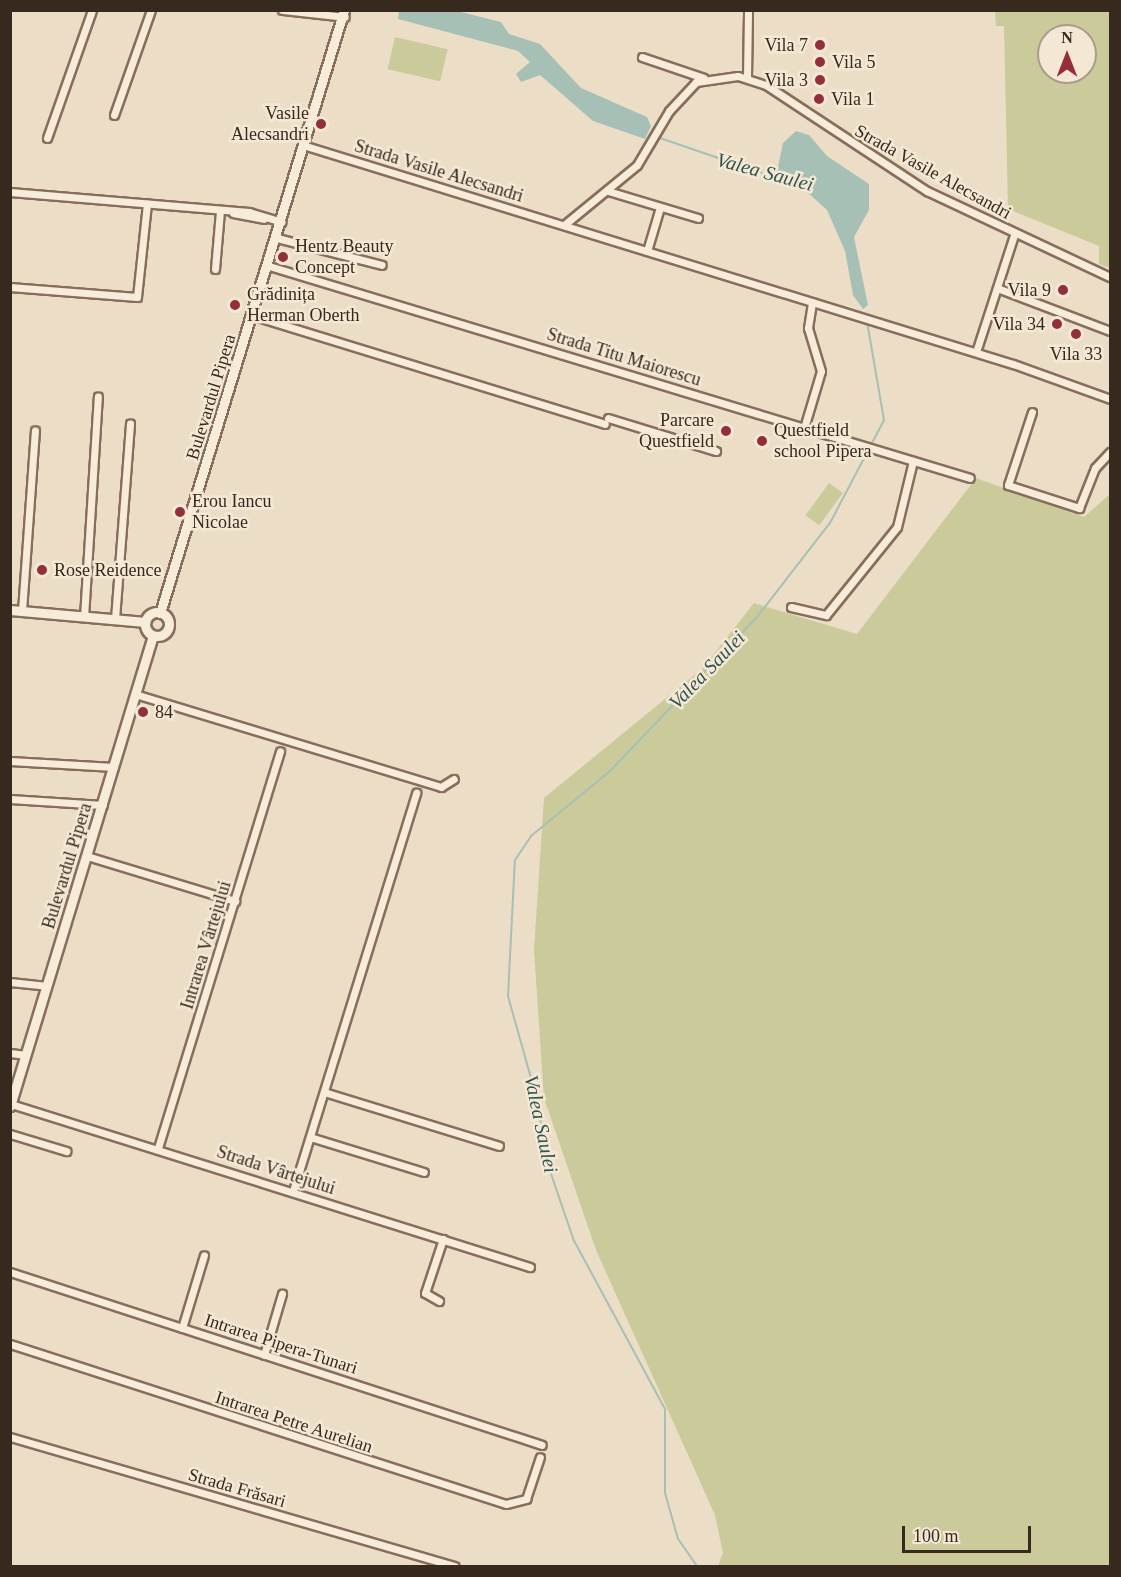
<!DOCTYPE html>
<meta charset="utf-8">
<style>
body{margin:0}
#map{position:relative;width:1121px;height:1577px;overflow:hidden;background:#ecddc6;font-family:"Times New Roman",serif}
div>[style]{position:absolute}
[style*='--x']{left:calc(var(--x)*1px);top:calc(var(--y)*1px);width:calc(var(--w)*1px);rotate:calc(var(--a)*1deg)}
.green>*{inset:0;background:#caca9a;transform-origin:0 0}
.water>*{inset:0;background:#a7c0b6}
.stream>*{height:2px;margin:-1px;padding:0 1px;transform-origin:1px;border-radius:1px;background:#a7c0b6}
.roads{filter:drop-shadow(2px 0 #876e5c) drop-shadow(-2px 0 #876e5c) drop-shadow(0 2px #876e5c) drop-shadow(0 -2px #876e5c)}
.street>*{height:7px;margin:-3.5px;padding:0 3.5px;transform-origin:3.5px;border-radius:3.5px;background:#f7ebd9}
.secondary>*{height:9px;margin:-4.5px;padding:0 4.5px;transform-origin:4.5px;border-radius:4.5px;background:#f7ebd9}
.secondary>.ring{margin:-4.5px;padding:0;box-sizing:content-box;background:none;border:9px solid #f7ebd9;border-radius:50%}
.dots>*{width:16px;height:16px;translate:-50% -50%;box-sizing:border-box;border:3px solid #f4e8d5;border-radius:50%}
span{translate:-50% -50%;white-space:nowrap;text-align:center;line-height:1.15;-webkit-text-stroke:5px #f4e8d5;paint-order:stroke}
.poi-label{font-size:18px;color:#38291f}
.right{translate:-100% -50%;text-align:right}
.left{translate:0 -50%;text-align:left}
.street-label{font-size:18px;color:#38291f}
.water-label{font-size:20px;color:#2f5750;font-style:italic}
.frame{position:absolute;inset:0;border:12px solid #38291f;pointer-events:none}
.north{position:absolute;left:1037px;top:24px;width:60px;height:60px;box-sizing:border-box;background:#f4e8d5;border:2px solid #a99c8c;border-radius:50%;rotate:0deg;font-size:16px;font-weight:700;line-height:24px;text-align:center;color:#38291f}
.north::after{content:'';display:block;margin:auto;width:21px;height:27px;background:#932f3a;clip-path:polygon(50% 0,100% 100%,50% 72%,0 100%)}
.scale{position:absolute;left:902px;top:1526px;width:129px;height:27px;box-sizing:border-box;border:3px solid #38291f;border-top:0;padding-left:8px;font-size:18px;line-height:21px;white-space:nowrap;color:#38291f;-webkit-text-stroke:4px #f4e8d5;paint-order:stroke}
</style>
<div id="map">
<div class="green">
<div style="clip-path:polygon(evenodd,995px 11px,1110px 11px,1110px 268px,1099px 264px,1099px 246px,1008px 209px,1004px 26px,996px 26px,995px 11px,1049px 36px,1085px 36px,1085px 72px,1049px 72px,1049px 36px)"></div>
<div style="left:395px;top:37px;width:54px;height:33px;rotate:13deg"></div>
<div style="clip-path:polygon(976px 478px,1084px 517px,1110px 494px,1110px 1566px,718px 1566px,723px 1553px,715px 1515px,596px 1250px,544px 1098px,534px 950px,544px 798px,703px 668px,754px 603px,857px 634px)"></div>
<div style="left:829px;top:483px;width:17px;height:40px;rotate:36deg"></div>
</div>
<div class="water">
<div style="clip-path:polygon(453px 10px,501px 22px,509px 34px,540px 44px,581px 88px,647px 117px,651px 126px,645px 139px,593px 121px,540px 75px,521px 82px,516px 74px,530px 62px,518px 51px,398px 19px,399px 11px)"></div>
<div style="clip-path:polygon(796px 131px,809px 135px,827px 156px,869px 184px,869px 210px,854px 237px,868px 305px,863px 309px,853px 295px,845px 251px,827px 210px,806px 191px,775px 181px,783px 143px)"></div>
</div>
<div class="stream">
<div style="--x:657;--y:137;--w:124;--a:18.9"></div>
<div style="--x:697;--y:1566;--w:33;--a:-125"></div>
<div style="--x:678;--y:1539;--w:48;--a:-105.8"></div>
<div style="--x:665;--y:1493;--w:84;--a:-90"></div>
<div style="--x:665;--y:1409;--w:191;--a:-118.4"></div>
<div style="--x:574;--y:1241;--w:87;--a:-108.9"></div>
<div style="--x:546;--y:1159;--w:57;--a:-98.1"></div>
<div style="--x:538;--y:1103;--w:111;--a:-105.7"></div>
<div style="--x:508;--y:996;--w:136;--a:-87.1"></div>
<div style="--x:515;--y:860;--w:29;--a:-56"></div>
<div style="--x:531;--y:836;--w:102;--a:-39.4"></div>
<div style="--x:610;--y:771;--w:213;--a:-46.3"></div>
<div style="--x:757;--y:617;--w:119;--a:-52.2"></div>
<div style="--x:830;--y:523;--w:116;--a:-62.3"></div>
<div style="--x:884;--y:420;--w:99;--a:-99.8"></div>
</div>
<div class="roads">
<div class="street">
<div style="--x:282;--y:10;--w:63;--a:6.3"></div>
<div style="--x:642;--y:57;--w:65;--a:18.7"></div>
<div style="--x:747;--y:77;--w:67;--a:-89.1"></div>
<div style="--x:114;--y:115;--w:111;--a:-70.6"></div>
<div style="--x:47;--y:138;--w:136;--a:-70.6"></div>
<div style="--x:306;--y:146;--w:740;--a:17.14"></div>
<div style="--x:1013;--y:364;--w:103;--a:19.8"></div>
<div style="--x:608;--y:191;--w:94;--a:16.7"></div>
<div style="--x:10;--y:192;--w:240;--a:4.8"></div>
<div style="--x:249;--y:212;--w:34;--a:17"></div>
<div style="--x:233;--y:213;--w:31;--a:11"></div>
<div style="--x:564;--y:225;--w:94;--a:-39.4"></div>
<div style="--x:637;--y:165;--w:63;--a:-59.3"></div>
<div style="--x:669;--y:111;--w:40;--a:-47"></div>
<div style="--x:696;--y:82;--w:42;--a:-8.1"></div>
<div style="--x:738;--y:76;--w:29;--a:18"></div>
<div style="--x:766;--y:85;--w:193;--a:33.4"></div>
<div style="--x:927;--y:191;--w:202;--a:25.2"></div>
<div style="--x:277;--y:238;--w:108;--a:14.4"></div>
<div style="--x:647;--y:251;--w:46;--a:-73.5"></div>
<div style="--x:269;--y:266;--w:732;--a:16.83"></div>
<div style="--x:215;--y:269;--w:58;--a:-85.1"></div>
<div style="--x:10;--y:287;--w:127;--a:4.5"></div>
<div style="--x:137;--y:297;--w:94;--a:-83.9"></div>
<div style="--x:997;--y:288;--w:121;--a:20.8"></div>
<div style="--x:254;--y:316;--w:367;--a:17.1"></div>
<div style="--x:976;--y:352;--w:123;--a:-72"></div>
<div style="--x:1032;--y:412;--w:77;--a:108.2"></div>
<div style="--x:1008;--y:485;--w:75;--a:17.9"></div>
<div style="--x:1079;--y:508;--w:43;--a:-68.2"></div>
<div style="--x:1095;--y:468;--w:22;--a:-47"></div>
<div style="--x:608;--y:418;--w:113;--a:17"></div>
<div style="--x:804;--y:428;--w:59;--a:-73.4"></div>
<div style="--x:821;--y:371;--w:45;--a:-106.8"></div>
<div style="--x:808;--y:328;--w:26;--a:-81"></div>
<div style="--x:791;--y:607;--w:36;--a:13"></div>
<div style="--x:826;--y:615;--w:113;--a:-51.1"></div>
<div style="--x:897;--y:527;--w:68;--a:-76.4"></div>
<div style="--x:22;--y:611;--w:181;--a:-85.9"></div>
<div style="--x:84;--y:617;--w:221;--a:-86.4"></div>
<div style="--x:115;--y:619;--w:196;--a:-85.6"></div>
<div style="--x:135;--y:694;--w:320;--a:16.9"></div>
<div style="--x:441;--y:787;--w:15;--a:-32"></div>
<div style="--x:10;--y:761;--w:104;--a:3.3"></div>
<div style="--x:10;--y:799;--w:93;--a:3.7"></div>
<div style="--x:87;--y:856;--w:155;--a:16.9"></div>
<div style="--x:10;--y:982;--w:37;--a:6"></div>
<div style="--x:10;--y:1053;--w:16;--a:7"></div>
<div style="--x:324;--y:1092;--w:183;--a:17.1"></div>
<div style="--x:11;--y:1104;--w:544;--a:17.44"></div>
<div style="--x:10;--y:1134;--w:59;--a:16.9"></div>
<div style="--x:310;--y:1137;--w:119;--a:17.1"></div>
<div style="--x:158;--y:1148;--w:415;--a:-72.9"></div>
<div style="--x:293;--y:1191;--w:417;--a:-72.8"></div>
<div style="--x:10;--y:1272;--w:559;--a:18.01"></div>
<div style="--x:439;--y:1301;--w:16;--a:-150"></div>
<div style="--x:425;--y:1293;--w:57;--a:-71.6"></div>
<div style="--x:182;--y:1328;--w:76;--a:-73.2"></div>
<div style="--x:10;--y:1344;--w:521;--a:17.88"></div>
<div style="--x:506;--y:1504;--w:21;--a:-14"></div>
<div style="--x:526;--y:1499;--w:44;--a:-71.6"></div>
<div style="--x:264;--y:1355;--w:64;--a:-73.6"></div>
<div style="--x:10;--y:1437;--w:463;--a:16.2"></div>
</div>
<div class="secondary">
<div style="--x:10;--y:610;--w:136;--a:5.1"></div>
<div class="ring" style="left:145px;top:612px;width:15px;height:15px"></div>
<div style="--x:160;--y:613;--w:630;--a:-73.03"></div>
<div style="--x:10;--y:1106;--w:492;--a:-73.1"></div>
</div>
</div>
<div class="dots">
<div style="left:820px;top:45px;background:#932f3a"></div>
<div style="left:820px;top:62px;background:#932f3a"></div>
<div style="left:820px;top:80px;background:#932f3a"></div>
<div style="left:819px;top:99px;background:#932f3a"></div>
<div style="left:321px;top:124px;background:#932f3a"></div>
<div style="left:283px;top:257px;background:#932f3a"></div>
<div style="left:1063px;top:290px;background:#932f3a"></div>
<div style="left:235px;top:305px;background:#932f3a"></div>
<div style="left:1057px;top:324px;background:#932f3a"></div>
<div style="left:1076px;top:334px;background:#932f3a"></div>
<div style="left:726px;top:431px;background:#932f3a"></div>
<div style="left:762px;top:441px;background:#932f3a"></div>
<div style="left:180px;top:512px;background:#932f3a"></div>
<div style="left:42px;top:570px;background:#932f3a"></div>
<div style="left:143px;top:712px;background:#932f3a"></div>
</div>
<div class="poi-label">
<span class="right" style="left:808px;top:45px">Vila 7</span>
<span class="left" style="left:832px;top:62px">Vila 5</span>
<span class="right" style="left:808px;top:80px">Vila 3</span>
<span class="left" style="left:831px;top:99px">Vila 1</span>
<span class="right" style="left:309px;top:124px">Vasile<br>Alecsandri</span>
<span class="left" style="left:295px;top:257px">Hentz Beauty<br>Concept</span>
<span class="right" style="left:1051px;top:290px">Vila 9</span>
<span class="left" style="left:247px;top:305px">Grădinița<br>Herman Oberth</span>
<span class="right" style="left:1045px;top:324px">Vila 34</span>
<span style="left:1076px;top:354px">Vila 33</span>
<span class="right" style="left:714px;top:431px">Parcare<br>Questfield</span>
<span class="left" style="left:774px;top:441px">Questfield<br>school Pipera</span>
<span class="left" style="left:192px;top:512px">Erou Iancu<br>Nicolae</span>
<span class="left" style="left:54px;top:570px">Rose Reidence</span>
<span class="left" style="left:155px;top:712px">84</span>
</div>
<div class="street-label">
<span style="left:439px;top:171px;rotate:17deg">Strada Vasile Alecsandri</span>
<span style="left:933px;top:172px;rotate:29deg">Strada Vasile Alecsandri</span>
<span style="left:624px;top:357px;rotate:17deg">Strada Titu Maiorescu</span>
<span style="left:211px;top:397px;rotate:-73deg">Bulevardul Pipera</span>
<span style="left:67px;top:866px;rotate:-73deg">Bulevardul Pipera</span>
<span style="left:206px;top:945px;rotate:-73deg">Intrarea Vârtejului</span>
<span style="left:276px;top:1170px;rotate:18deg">Strada Vârtejului</span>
<span style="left:281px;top:1344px;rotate:18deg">Intrarea Pipera-Tunari</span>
<span style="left:294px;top:1422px;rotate:18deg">Intrarea Petre Aurelian</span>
<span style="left:237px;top:1488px;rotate:16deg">Strada Frăsari</span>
</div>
<div class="water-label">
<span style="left:765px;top:172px;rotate:15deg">Valea Saulei</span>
<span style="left:707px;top:670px;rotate:-46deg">Valea Saulei</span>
<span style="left:541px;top:1124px;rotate:78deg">Valea Saulei</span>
</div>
<div class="frame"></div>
<div class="north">N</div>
<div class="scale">100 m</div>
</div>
